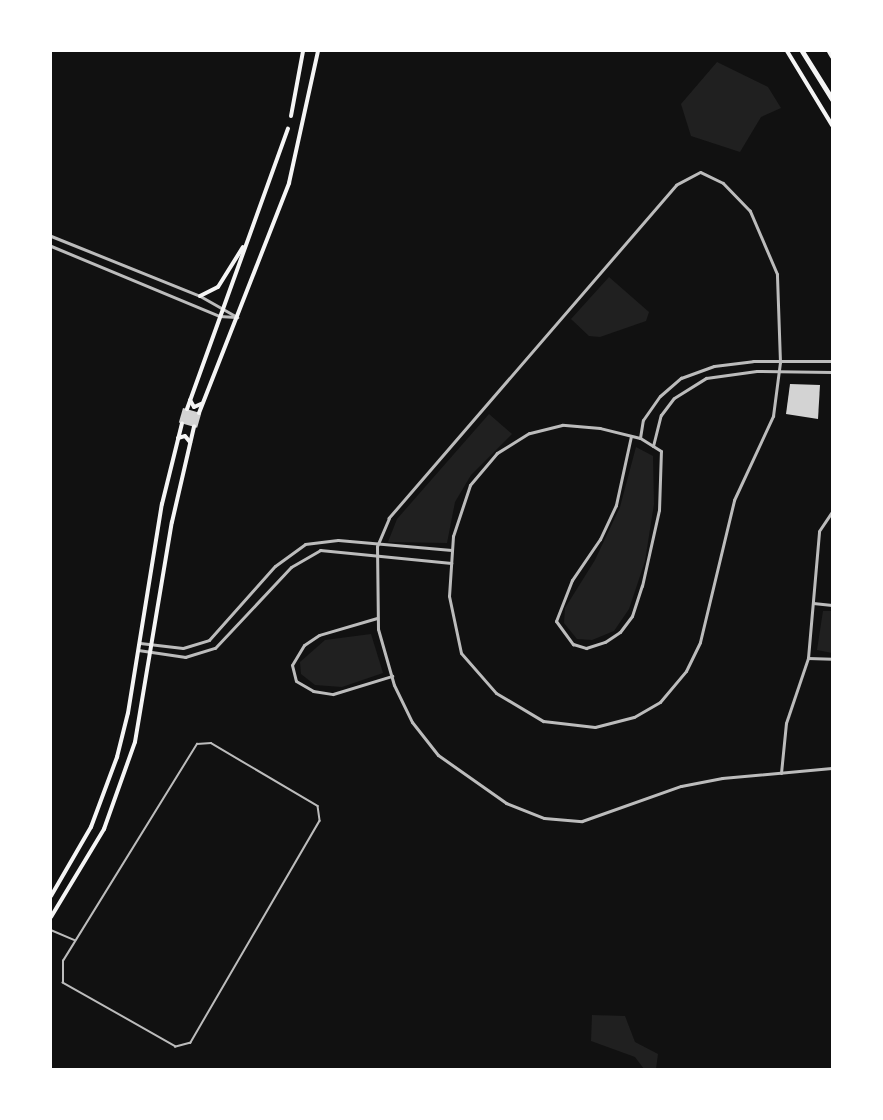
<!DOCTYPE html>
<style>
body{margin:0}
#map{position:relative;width:883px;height:1120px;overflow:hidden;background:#111;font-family:Raleway,sans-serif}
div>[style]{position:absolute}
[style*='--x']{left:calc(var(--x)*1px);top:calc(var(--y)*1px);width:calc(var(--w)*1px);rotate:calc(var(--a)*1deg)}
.green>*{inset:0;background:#202020}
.building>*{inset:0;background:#d3d3d3;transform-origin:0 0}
.service>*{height:1.5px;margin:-0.75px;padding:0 0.75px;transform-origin:0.75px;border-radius:0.75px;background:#bcbcbc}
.minor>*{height:3px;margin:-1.5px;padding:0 1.5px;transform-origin:1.5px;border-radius:1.5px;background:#bcbcbc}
.secondary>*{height:4px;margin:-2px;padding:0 2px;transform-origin:2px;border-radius:2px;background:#f5f5f5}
.motorway>*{height:5px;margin:-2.5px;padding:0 2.5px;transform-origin:2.5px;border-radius:2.5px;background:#f5f5f5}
span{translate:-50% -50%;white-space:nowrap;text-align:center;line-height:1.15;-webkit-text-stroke:4.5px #fff;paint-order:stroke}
.frame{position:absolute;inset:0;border:52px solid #fff;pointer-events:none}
</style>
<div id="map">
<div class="green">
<div style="clip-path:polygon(717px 62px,768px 87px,781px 108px,761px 117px,740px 152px,691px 136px,681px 104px)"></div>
<div style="clip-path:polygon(609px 277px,649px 312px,646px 321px,600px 337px,589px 336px,571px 319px)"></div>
<div style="clip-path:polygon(489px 414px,512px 434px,471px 475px,455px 502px,447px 543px,388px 542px,397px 519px)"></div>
<div style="clip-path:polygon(636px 447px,653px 456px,654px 504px,645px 561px,629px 609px,614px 631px,592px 640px,577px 639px,564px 623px,565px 608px,595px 560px,620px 507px)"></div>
<div style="clip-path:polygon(823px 611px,832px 611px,832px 653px,817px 650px)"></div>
<div style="clip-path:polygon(371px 634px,383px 673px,342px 687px,315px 685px,301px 674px,300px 662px,325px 640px)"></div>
<div style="clip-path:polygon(592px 1015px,625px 1016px,635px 1042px,658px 1054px,656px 1069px,644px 1069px,635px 1057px,591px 1041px)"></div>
</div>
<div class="building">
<div style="clip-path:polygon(790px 384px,820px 385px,818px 419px,786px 414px)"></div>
<div style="left:183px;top:408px;width:19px;height:15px;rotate:16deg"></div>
</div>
<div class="service">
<div style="--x:211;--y:743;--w:124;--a:30.5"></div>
<div style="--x:318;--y:806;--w:15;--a:82"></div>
<div style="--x:320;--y:821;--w:257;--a:120.2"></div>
<div style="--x:191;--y:1043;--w:16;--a:165"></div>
<div style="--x:176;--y:1047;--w:130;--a:-150.5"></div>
<div style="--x:63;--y:983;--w:22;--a:-90"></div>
<div style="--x:63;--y:961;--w:255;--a:-58.3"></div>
<div style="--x:197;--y:744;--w:14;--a:-4"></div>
<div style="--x:51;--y:930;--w:26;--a:23"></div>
</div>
<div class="minor">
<div style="--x:51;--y:236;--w:161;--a:21.9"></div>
<div style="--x:200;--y:296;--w:43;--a:29.6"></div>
<div style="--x:51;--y:246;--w:182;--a:22.6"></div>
<div style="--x:219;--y:316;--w:17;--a:3"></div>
<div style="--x:631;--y:436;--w:71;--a:102.3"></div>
<div style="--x:616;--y:505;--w:38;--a:115"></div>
<div style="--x:600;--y:539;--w:50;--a:124.3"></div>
<div style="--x:572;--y:580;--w:44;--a:111.3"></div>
<div style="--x:556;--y:621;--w:29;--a:54"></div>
<div style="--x:573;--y:644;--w:14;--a:17"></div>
<div style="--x:586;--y:648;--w:20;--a:-18"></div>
<div style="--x:605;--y:642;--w:18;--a:-34"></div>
<div style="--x:620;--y:632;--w:20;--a:-53"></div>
<div style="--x:632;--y:616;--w:32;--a:-72"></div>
<div style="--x:642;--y:586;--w:78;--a:-77.4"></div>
<div style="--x:659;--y:510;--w:59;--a:-88.1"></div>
<div style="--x:661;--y:451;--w:25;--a:-148"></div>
<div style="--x:640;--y:438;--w:41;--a:-166"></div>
<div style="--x:600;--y:428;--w:38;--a:-175"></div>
<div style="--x:562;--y:425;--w:34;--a:166"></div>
<div style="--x:529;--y:433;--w:38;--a:148"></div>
<div style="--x:497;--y:453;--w:42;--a:130.2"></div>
<div style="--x:470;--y:485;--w:54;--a:108.4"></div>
<div style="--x:453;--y:536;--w:60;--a:93.8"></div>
<div style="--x:449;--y:596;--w:58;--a:78.1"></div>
<div style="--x:461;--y:653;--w:53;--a:48.8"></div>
<div style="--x:496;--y:693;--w:55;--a:30.8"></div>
<div style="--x:543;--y:721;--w:52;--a:6.6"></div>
<div style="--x:595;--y:727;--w:40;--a:-14.4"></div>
<div style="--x:634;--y:717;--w:30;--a:-30"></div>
<div style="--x:660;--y:702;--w:40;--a:-50"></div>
<div style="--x:686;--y:671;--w:32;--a:-64"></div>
<div style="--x:700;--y:642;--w:146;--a:-76.5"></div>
<div style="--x:734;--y:500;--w:93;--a:-65.1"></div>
<div style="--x:773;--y:416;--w:54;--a:-82.6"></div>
<div style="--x:780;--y:362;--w:88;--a:-92"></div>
<div style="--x:777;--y:274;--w:69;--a:-113.2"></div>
<div style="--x:750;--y:211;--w:39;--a:-134"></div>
<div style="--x:723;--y:183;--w:25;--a:-154"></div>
<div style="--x:700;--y:172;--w:27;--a:152"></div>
<div style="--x:676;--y:185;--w:440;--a:130.8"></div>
<div style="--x:389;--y:518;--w:30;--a:113"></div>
<div style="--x:377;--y:546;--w:83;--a:89.3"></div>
<div style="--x:378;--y:629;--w:58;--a:74.1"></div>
<div style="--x:394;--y:685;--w:41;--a:64.1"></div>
<div style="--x:412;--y:722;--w:42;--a:51.8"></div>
<div style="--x:438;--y:755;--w:83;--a:35.2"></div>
<div style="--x:506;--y:803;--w:41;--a:21.5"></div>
<div style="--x:544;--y:818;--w:38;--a:5"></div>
<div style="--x:582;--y:821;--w:105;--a:-19.5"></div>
<div style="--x:681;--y:786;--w:42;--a:-11"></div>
<div style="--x:722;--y:778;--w:110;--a:-5.2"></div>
<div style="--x:640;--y:438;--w:18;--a:-81"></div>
<div style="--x:643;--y:420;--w:29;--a:-55"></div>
<div style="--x:660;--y:396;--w:28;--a:-41"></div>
<div style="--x:681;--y:378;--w:35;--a:-20"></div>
<div style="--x:714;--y:366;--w:39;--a:-7"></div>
<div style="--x:753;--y:361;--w:79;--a:0"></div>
<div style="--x:653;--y:446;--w:32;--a:-76"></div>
<div style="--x:661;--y:415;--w:21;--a:-53"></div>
<div style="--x:674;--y:398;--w:38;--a:-32"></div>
<div style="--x:706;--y:378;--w:51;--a:-7.8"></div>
<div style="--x:757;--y:371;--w:75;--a:0.8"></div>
<div style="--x:813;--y:603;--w:19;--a:6"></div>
<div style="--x:377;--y:618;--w:60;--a:163.7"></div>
<div style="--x:319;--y:635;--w:18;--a:146"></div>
<div style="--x:304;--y:645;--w:23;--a:121"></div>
<div style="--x:292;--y:665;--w:16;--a:76"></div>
<div style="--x:296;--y:681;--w:20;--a:30"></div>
<div style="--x:313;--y:691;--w:20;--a:9"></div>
<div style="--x:333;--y:694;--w:62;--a:-17"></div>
<div style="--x:140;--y:643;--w:43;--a:6.6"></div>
<div style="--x:183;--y:648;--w:27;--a:-17"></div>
<div style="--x:209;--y:640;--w:99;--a:-48.3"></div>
<div style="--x:275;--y:566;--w:37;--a:-36"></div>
<div style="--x:305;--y:544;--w:33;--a:-7"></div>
<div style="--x:338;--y:540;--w:114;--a:5"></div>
<div style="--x:138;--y:650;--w:48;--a:8.5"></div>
<div style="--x:185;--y:657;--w:31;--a:-17"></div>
<div style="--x:215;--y:648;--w:111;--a:-46.8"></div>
<div style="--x:291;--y:567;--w:34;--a:-30"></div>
<div style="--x:320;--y:550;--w:132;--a:5.7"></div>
<div style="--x:808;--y:658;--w:24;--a:2"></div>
<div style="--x:781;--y:773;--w:50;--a:-84.3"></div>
<div style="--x:786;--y:723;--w:69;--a:-71.3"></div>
<div style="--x:808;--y:658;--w:127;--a:-85"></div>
<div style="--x:819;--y:531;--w:23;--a:-56"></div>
</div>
<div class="secondary">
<div style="--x:787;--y:51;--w:87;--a:58.7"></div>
<div style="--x:291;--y:116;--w:66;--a:-79.5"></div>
<div style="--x:200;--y:296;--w:20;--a:-27"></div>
<div style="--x:218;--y:287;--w:47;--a:-58"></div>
<div style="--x:190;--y:400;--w:8;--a:60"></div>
<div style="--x:194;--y:407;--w:8;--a:-23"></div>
<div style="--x:187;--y:409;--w:298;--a:-70.2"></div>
<div style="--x:199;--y:413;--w:247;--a:-68.6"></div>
<div style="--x:289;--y:183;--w:135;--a:-77.6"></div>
<div style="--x:178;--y:438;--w:7;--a:-16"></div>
<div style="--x:185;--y:436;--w:8;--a:50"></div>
<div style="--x:51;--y:896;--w:80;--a:-59.9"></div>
<div style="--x:91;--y:827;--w:75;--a:-69.6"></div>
<div style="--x:117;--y:757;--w:45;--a:-76"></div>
<div style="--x:128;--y:713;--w:212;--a:-80.8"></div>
<div style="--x:162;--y:504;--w:83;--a:-76.1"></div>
<div style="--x:51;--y:917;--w:103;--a:-58.9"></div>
<div style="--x:104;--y:829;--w:92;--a:-70.4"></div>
<div style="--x:135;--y:742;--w:223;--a:-80.5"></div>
<div style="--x:172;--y:522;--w:98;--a:-77"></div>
</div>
<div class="motorway">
<div style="--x:802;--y:51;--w:57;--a:58"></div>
<div style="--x:829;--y:51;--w:6;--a:59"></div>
</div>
<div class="frame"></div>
</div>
